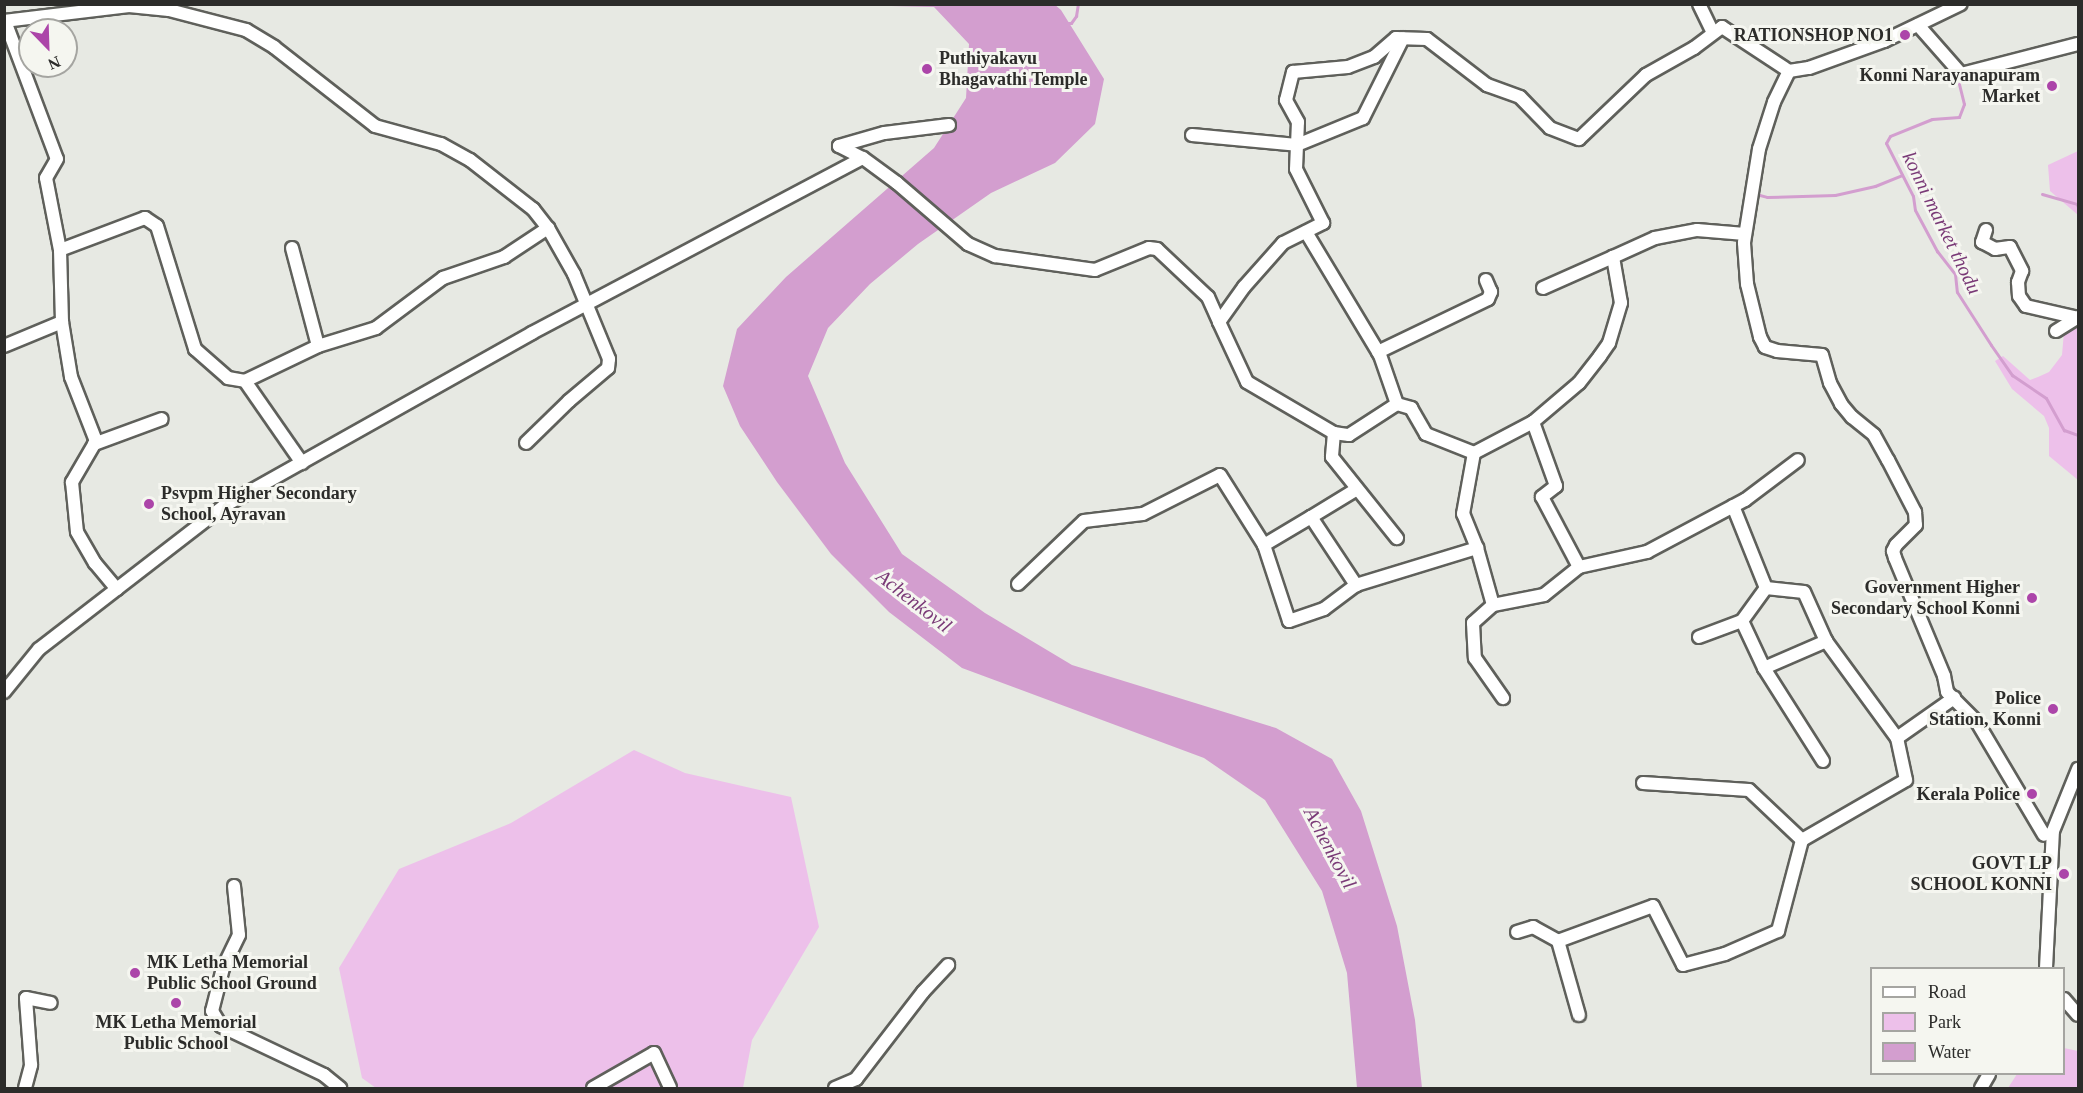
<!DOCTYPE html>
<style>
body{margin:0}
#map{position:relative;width:2083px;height:1093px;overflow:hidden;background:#e7e9e3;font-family:Georgia,serif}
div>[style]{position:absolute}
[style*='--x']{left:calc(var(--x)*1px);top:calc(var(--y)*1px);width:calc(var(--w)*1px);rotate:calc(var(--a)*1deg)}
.green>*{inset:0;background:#edc0ea}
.water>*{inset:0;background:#d39ecf}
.stream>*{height:3px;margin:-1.5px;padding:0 1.5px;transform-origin:1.5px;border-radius:1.5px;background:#d39ecf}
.roads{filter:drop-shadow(2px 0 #5f605b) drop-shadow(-2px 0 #5f605b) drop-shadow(0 2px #5f605b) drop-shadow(0 -2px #5f605b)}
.street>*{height:12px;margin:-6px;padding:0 6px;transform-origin:6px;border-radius:6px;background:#fff}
.dots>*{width:16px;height:16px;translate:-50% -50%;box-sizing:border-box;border:3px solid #f5f6f0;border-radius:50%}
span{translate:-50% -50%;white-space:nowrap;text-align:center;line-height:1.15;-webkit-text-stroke:6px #f5f6f0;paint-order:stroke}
.poi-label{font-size:18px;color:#2c2c2a;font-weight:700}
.right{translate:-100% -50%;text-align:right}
.left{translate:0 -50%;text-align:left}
.water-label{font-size:20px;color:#7a3a77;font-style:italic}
.frame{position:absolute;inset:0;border:6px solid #2c2c2a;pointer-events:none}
.legend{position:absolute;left:1870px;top:967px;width:195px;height:108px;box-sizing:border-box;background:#f5f6f0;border:2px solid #a5a5a1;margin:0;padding:8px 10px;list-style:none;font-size:18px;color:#2c2c2a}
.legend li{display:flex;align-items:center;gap:12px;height:30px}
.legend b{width:30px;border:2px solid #a5a5a1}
.north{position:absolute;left:18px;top:18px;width:60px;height:60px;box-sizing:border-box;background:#f5f6f0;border:2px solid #a5a5a1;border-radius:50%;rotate:157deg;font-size:16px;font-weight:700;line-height:24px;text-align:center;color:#2c2c2a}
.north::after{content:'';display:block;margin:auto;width:21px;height:27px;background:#ac45a9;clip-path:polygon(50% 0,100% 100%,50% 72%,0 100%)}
</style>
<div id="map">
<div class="green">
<div style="clip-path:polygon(2078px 151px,2078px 215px,2050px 191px,2048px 165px)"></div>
<div style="clip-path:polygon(2078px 325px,2078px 480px,2049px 456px,2049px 428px,2044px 416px,2012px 389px,1995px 361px,2003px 356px,2030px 380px,2038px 377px,2049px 372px,2062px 355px,2064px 332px)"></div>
<div style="clip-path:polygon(634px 750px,685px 773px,791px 797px,819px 927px,752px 1040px,743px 1088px,376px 1088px,362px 1078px,339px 968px,399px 869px,511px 823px)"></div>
<div style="clip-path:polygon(2064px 1048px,2078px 1051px,2078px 1088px,2008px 1088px,2017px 1074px,2064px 1074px)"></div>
</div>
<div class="water">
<div style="clip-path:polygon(1054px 4px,1061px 10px,1104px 79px,1095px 124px,1055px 163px,991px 193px,918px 244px,870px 284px,828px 328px,808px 376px,845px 463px,902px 554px,985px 613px,1072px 665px,1276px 728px,1332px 759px,1361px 811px,1397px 926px,1415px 1020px,1422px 1088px,1357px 1088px,1347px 973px,1322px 891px,1265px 800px,1204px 758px,962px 668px,889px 612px,831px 554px,777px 482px,740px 426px,723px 386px,737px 329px,786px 277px,934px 148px,966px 98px,969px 44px,934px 7px,848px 5px)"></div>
</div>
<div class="stream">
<div style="--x:1066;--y:23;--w:5;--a:0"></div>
<div style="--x:1071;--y:23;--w:9;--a:-54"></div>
<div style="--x:1076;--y:16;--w:12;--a:-81"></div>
<div style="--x:1957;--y:76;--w:29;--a:76"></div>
<div style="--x:1964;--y:104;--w:14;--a:111"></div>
<div style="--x:1959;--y:117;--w:27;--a:176"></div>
<div style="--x:1932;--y:119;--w:45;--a:158"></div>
<div style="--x:1890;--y:136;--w:8;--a:120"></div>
<div style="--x:1886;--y:143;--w:59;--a:63"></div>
<div style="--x:1913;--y:196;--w:14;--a:82"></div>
<div style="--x:1915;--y:210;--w:47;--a:61.8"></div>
<div style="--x:1937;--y:251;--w:29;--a:52"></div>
<div style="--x:1955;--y:274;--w:18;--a:84"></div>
<div style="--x:1957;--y:292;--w:63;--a:57.3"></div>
<div style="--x:1991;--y:345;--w:37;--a:55"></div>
<div style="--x:2012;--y:375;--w:41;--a:34.1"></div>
<div style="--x:2046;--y:398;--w:37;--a:61"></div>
<div style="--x:2064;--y:430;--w:15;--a:20"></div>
<div style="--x:1756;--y:194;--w:11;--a:15"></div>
<div style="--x:1767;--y:197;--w:68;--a:-1.7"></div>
<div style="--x:1835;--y:195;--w:41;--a:-12.7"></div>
<div style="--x:1875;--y:186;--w:29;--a:-22"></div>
<div style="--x:2042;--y:194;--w:36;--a:16"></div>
<div style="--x:2077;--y:204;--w:3;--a:72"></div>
</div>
<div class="roads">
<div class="street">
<div style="--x:1699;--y:4;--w:32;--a:64"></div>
<div style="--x:4;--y:21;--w:126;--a:-6.8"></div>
<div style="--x:129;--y:6;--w:40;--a:5.7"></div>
<div style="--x:169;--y:10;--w:80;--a:14.6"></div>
<div style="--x:246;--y:30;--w:33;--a:31"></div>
<div style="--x:274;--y:47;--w:128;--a:38"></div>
<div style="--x:375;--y:126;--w:68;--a:15.3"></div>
<div style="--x:441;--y:144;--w:33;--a:29"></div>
<div style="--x:470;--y:160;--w:80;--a:37.9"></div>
<div style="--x:533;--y:209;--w:24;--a:52"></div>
<div style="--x:548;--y:228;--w:53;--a:60.5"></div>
<div style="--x:574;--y:274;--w:92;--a:67.6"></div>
<div style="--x:609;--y:359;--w:9;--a:96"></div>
<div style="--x:608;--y:368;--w:51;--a:139.8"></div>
<div style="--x:569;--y:401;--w:60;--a:135.7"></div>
<div style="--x:5;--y:21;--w:147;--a:69.4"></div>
<div style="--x:57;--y:159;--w:22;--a:120"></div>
<div style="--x:46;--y:178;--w:73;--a:79"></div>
<div style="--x:60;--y:250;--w:91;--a:-20.6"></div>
<div style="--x:145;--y:218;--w:14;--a:34"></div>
<div style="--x:157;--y:226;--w:129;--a:72.8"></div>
<div style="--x:195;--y:349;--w:44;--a:41.3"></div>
<div style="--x:228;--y:378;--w:17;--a:10"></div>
<div style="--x:245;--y:381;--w:81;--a:-25.6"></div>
<div style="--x:1918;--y:25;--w:65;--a:48.7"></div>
<div style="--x:1961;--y:74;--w:121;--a:-14.4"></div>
<div style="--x:1789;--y:71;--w:34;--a:116"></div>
<div style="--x:1774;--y:102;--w:49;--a:107.7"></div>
<div style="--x:1759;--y:149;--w:95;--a:99.1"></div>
<div style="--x:1744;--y:243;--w:41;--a:85.8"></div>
<div style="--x:1747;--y:284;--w:55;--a:76.2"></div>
<div style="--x:1760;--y:337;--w:11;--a:63"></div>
<div style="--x:1765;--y:347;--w:13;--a:18"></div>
<div style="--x:1777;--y:351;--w:45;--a:5.1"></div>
<div style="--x:1822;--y:355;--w:29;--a:74"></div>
<div style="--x:1830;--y:383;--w:24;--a:62"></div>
<div style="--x:1841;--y:404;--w:17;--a:50"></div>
<div style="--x:1852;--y:417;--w:28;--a:39"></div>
<div style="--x:1874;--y:435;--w:29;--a:61"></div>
<div style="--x:1888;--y:460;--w:59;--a:62.6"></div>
<div style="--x:1915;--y:512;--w:13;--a:86"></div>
<div style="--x:1916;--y:525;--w:28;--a:135"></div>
<div style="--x:1896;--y:545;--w:7;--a:117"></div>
<div style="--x:1893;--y:551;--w:7;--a:74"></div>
<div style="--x:1895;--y:558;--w:128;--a:67.4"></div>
<div style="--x:1944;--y:676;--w:16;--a:79"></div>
<div style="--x:1947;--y:692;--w:42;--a:45"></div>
<div style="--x:1977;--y:722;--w:131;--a:59.3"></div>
<div style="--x:949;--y:125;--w:65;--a:173"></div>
<div style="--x:884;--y:133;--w:47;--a:163.9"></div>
<div style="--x:839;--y:146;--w:27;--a:27"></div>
<div style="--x:863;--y:158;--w:42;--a:36.3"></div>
<div style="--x:897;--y:183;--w:94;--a:40.7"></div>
<div style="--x:968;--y:244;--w:30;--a:24"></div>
<div style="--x:995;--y:256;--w:101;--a:8"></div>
<div style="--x:1095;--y:270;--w:58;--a:-22.2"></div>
<div style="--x:1149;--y:248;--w:8;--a:7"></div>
<div style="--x:1157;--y:249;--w:70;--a:43.3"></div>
<div style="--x:1208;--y:297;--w:27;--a:66"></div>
<div style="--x:1219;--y:322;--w:43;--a:-54.5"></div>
<div style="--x:1244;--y:287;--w:59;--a:-48.4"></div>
<div style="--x:1283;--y:243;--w:45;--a:-26.6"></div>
<div style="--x:1323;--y:223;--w:60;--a:-116.6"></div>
<div style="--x:1296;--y:169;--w:47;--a:-87.6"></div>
<div style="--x:1298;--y:122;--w:25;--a:-119"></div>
<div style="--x:1286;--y:100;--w:29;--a:-76"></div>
<div style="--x:1293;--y:72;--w:55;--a:-5.2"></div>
<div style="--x:1348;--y:67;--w:28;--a:-21"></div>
<div style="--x:1374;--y:57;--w:29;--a:-41"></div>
<div style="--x:1396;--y:38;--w:31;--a:2"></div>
<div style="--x:1427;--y:39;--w:76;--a:37.5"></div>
<div style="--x:1487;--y:85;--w:35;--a:20"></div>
<div style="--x:1520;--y:97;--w:43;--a:45.9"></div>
<div style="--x:1550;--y:128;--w:31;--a:21"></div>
<div style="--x:1579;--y:139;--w:93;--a:-43.7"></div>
<div style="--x:1646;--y:75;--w:55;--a:-29.4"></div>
<div style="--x:1694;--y:48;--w:35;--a:-37"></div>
<div style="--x:1722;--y:27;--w:80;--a:33.3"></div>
<div style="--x:1789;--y:71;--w:20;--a:-9"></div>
<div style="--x:1809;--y:68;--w:80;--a:-19.8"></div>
<div style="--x:1884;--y:41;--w:85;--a:-25.7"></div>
<div style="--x:1192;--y:135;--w:105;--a:5.4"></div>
<div style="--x:1297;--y:145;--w:71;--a:-22.2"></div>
<div style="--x:1363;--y:118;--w:89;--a:-63.4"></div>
<div style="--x:1986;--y:230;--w:13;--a:108"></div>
<div style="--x:1982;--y:242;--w:15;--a:28"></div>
<div style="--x:1995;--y:249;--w:15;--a:-8"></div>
<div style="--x:2010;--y:247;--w:27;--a:63"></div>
<div style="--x:2022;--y:271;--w:12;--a:110"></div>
<div style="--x:2018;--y:282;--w:14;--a:86"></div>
<div style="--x:2019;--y:296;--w:12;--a:55"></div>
<div style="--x:2026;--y:306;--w:53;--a:13"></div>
<div style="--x:1306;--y:232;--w:144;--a:59"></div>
<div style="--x:1380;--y:355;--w:52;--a:70.9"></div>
<div style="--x:1397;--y:404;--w:15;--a:16"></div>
<div style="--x:1411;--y:408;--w:30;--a:60"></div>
<div style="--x:1426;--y:434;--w:52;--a:21.6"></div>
<div style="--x:1474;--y:453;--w:67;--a:-27.7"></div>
<div style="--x:1533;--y:422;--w:60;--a:-40.3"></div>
<div style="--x:1579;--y:383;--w:34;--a:-52"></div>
<div style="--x:1600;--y:356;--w:16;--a:-55"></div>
<div style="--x:1609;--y:343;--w:42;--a:-73.3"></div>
<div style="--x:1621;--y:303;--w:47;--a:-99.9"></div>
<div style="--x:1613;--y:257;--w:46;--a:-24.3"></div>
<div style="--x:1655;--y:238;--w:43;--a:-10.8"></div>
<div style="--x:1697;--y:230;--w:48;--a:4.8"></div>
<div style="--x:292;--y:248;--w:101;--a:75.1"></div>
<div style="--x:318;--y:346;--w:61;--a:-17.2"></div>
<div style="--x:376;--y:328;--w:84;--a:-36.7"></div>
<div style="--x:443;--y:278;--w:65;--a:-19"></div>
<div style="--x:504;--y:257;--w:53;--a:-33.4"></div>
<div style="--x:60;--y:250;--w:72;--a:88.4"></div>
<div style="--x:62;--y:322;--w:56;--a:80.7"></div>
<div style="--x:71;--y:377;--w:69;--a:68.7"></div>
<div style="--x:96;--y:441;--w:48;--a:120.3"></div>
<div style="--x:72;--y:482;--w:50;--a:84.3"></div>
<div style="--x:77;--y:532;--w:36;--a:60"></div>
<div style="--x:95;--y:563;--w:34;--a:50"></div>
<div style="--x:1543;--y:288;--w:77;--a:-23.9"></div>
<div style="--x:1219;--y:322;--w:66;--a:65"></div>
<div style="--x:1247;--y:382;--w:101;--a:30.4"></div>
<div style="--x:1334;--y:433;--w:15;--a:8"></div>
<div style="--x:1349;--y:435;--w:57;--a:-32.9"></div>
<div style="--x:2056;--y:331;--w:26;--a:-32"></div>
<div style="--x:4;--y:346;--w:63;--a:-22.5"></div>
<div style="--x:1378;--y:352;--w:122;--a:-25.7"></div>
<div style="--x:1488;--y:299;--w:8;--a:-67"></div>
<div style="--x:1491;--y:292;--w:13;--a:-113"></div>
<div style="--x:245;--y:381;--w:100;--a:55.2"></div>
<div style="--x:1533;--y:422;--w:68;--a:70.2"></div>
<div style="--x:1556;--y:486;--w:18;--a:142"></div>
<div style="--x:1542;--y:497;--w:79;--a:62.1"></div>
<div style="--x:1334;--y:433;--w:24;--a:95"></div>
<div style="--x:1332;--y:457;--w:104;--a:51.3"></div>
<div style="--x:94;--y:444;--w:72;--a:-20.2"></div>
<div style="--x:1357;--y:489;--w:54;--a:148.7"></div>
<div style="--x:1311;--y:517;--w:82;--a:56.5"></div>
<div style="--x:1356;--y:585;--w:127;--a:-17"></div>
<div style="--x:1477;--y:548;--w:37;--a:-112"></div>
<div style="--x:1463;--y:514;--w:62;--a:-79.8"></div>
<div style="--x:1733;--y:506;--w:88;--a:68.1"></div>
<div style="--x:1766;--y:588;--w:38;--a:6"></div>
<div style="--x:1804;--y:592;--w:54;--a:65.8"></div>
<div style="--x:1826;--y:641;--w:120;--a:53.8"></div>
<div style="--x:1897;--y:738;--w:70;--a:-35.1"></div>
<div style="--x:1311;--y:517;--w:55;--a:149.2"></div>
<div style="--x:1264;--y:545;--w:80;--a:71.8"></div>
<div style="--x:1289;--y:621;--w:37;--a:-19"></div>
<div style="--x:1324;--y:609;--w:40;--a:-37"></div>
<div style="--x:1477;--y:548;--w:59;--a:74.3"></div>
<div style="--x:1493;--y:605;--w:27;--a:138"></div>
<div style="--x:1473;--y:623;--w:35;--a:87"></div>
<div style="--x:1475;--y:658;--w:49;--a:55"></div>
<div style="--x:1018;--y:584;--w:91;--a:-43.7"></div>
<div style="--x:1084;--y:521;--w:59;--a:-6.8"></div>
<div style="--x:1143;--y:514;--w:86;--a:-26.9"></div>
<div style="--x:1220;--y:475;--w:83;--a:57.8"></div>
<div style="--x:1493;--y:605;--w:52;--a:-11.1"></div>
<div style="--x:1544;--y:595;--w:45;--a:-38.7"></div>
<div style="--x:1579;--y:567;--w:70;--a:-12.4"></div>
<div style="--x:1647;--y:552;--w:111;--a:-28"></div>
<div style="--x:1745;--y:500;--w:66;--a:-37"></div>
<div style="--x:1699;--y:637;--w:46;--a:-20.4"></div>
<div style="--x:1764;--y:668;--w:52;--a:-115.1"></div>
<div style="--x:1742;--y:621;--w:41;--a:-54"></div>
<div style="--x:4;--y:692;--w:55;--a:-50.9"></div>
<div style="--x:39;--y:649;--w:234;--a:-37.7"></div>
<div style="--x:224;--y:506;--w:353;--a:-29.3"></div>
<div style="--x:532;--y:333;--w:374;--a:-27.9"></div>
<div style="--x:1823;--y:761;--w:110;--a:-122.4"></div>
<div style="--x:1764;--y:668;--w:68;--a:-23.5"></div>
<div style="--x:1643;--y:783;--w:106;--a:3.8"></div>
<div style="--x:1749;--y:790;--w:73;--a:43.3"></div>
<div style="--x:1802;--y:840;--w:120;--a:-30"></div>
<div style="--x:1906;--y:780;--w:43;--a:-102.1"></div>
<div style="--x:234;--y:886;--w:49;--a:84.2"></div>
<div style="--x:239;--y:935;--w:37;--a:116"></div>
<div style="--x:223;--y:968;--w:44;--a:104.3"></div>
<div style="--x:212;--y:1011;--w:17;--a:59"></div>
<div style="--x:221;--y:1026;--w:114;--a:25.4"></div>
<div style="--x:324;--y:1075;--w:21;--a:39"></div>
<div style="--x:1517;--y:932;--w:17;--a:-17"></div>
<div style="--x:1533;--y:927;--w:29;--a:29"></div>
<div style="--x:1558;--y:941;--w:101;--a:-20.2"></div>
<div style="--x:1653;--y:906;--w:66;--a:63"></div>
<div style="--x:1683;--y:965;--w:43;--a:-14.7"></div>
<div style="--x:1725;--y:954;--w:58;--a:-23.5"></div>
<div style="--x:1778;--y:931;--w:94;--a:-75.2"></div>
<div style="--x:1558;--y:941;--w:77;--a:74.2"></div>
<div style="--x:2046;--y:968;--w:137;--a:-87.1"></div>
<div style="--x:2053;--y:831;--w:67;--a:-68"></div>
<div style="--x:2064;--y:999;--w:21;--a:49"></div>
<div style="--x:25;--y:1088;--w:24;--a:-75"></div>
<div style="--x:31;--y:1065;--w:67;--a:-94.3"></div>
<div style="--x:26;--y:998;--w:25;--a:11"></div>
<div style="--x:593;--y:1088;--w:70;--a:-29.8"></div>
<div style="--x:654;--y:1053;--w:38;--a:65"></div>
<div style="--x:835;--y:1088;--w:23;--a:-23"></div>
<div style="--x:856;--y:1079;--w:110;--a:-52.4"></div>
<div style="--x:923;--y:992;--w:37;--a:-47"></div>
<div style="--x:1981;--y:1088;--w:16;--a:-60"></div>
</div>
</div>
<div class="dots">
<div style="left:1905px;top:35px;background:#ac45a9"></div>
<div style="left:927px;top:69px;background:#ac45a9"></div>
<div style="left:2052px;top:86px;background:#ac45a9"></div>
<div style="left:149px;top:504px;background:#ac45a9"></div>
<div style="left:2032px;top:598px;background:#ac45a9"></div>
<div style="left:2053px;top:709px;background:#ac45a9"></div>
<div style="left:2032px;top:794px;background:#ac45a9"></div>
<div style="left:2064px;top:874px;background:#ac45a9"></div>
<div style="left:135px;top:973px;background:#ac45a9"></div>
<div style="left:176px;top:1003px;background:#ac45a9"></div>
</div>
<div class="poi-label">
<span class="right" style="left:1893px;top:35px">RATIONSHOP NO1</span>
<span class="left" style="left:939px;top:69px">Puthiyakavu<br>Bhagavathi Temple</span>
<span class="right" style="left:2040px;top:86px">Konni Narayanapuram<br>Market</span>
<span class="left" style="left:161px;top:504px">Psvpm Higher Secondary<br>School, Ayravan</span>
<span class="right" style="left:2020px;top:598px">Government Higher<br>Secondary School Konni</span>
<span class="right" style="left:2041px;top:709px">Police<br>Station, Konni</span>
<span class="right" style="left:2020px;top:794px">Kerala Police</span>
<span class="right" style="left:2052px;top:874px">GOVT LP<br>SCHOOL KONNI</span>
<span class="left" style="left:147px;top:973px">MK Letha Memorial<br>Public School Ground</span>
<span style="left:176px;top:1033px">MK Letha Memorial<br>Public School</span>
</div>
<div class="water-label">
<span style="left:1942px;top:223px;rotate:64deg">konni market thodu</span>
<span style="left:914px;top:601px;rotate:38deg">Achenkovil</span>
<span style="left:1330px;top:848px;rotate:62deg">Achenkovil</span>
</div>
<div class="frame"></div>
<ul class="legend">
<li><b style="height:8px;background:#fff"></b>Road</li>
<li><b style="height:16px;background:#edc0ea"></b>Park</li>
<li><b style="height:16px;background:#d39ecf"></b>Water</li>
</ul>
<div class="north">N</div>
</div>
